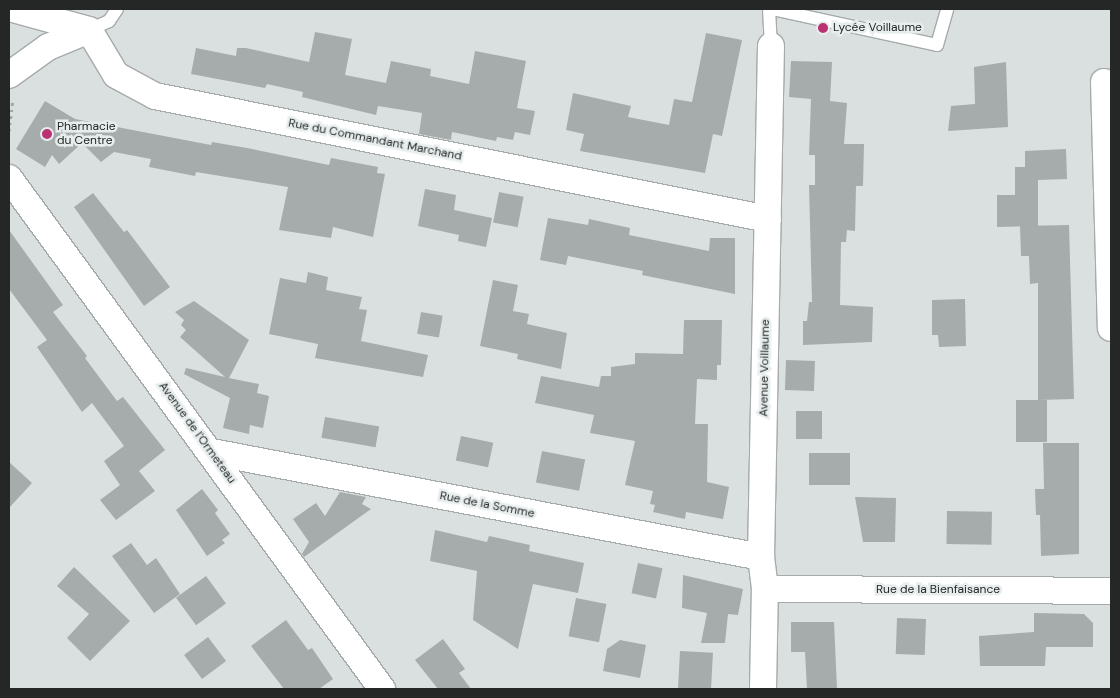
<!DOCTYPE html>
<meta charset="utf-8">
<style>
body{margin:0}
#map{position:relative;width:1120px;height:698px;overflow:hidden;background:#dae0e0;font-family:"DM Sans",sans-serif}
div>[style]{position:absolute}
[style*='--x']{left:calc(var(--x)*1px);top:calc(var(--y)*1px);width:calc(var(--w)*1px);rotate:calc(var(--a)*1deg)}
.building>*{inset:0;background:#a5acab;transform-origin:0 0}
.path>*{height:3px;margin-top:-1.5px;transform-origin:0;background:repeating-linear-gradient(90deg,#a0a5a5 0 2.5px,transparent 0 6.5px)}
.roads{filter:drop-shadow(1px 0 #a5abaa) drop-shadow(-1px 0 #a5abaa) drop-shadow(0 1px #a5abaa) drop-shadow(0 -1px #a5abaa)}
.lane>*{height:12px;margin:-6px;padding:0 6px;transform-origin:6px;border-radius:6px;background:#fff}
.street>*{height:26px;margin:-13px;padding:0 13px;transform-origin:13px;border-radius:13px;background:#fff}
.dots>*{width:14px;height:14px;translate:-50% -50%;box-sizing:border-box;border:2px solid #e7eded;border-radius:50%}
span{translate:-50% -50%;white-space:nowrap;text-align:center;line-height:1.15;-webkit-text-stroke:5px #e7eded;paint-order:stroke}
.poi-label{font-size:12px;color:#252727}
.left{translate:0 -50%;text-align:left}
.street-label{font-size:12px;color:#252727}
.frame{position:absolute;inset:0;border:10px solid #252727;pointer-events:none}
</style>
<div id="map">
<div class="building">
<div style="clip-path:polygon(315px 32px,352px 39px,345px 75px,386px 83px,391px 61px,431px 69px,430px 76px,469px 84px,475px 51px,526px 61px,517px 108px,535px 111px,530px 135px,515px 132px,513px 140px,497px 137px,496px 141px,452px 132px,451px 140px,419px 134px,422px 113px,378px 106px,376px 115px,302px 97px,303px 92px,267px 84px,265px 88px,191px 74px,196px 48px,236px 56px,237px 48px,246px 48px,309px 62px)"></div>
<div style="clip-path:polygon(706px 33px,742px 40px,722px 136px,713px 134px,705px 173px,580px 151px,584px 134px,566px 130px,573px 93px,631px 106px,628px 117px,669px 125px,674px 99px,692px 102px)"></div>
<div style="clip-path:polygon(791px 61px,832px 62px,830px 101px,847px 103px,844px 144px,864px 144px,863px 186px,856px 186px,855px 231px,847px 230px,846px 242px,841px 242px,840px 305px,873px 307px,872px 342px,803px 345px,803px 321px,807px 321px,809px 302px,812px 302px,809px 185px,815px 185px,815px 155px,809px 155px,811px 99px,789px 97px)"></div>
<div style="clip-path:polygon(1006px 62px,1008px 127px,948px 131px,951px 106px,975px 104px,974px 67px)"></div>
<div style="clip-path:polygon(45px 101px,75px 119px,211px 145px,212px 142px,247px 148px,329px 165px,331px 158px,378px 167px,377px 173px,385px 174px,373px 237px,333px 227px,331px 238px,279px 230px,288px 187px,196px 172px,195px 176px,149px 167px,151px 159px,114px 152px,101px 162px,82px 143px,59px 164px,52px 155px,45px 167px,16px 149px)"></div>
<div style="clip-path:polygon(1066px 149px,1067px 179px,1038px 180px,1038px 226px,997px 227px,997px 195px,1015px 195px,1015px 167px,1025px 167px,1025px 151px)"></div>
<div style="clip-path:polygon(425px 189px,456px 195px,454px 210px,492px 218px,486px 247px,458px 241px,459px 235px,418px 226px)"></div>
<div style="left:499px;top:192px;width:25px;height:31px;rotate:11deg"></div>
<div style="clip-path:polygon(93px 193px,124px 232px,127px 230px,170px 287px,144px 306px,74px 207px)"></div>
<div style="clip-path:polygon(548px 218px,588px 225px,589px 219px,630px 228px,629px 235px,709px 251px,710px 238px,735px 238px,735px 294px,642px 275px,643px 271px,568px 256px,566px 265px,540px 260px)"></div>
<div style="clip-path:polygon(1069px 225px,1074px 399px,1038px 400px,1038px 283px,1030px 284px,1029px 256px,1021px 256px,1020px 226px)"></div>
<div style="clip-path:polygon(9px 230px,63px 305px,53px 312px,87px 356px,85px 358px,117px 401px,123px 397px,165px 450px,139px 471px,155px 491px,116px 520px,100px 500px,120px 485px,104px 461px,124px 446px,92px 403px,82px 412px,37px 347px,47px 340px,9px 289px)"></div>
<div style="clip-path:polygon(308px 272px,328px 277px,326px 290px,362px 297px,359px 309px,367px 310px,361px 341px,428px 355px,423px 377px,315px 358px,318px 344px,269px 334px,280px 278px,306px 283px)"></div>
<div style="clip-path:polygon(493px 280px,518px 285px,513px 311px,529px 314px,527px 324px,567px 333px,561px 369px,517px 359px,518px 354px,480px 346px)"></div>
<div style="clip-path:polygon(965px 299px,966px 346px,939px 347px,938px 335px,932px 335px,932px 300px)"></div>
<div style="clip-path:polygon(194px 301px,249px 340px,229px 378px,259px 384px,257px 393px,269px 396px,263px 428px,250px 425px,249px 434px,223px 428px,230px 398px,184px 374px,186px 368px,225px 377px,180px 337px,186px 330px,181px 325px,184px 320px,175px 312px)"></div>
<div style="left:421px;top:312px;width:22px;height:22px;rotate:10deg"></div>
<div style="clip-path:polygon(684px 320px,722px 320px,721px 365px,717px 365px,717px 380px,697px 379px,695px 424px,708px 424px,707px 482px,729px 487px,723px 519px,686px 512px,685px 519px,653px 512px,655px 505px,650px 504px,653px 491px,625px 485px,635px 441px,590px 433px,594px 415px,535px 403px,541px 376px,599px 387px,601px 376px,611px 376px,611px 367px,635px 364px,635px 353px,683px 354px)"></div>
<div style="left:786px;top:360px;width:29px;height:30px;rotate:2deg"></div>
<div style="left:1016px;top:400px;width:31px;height:42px"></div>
<div style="left:796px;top:411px;width:26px;height:28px"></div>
<div style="left:325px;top:417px;width:55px;height:21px;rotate:10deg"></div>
<div style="left:461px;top:436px;width:33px;height:25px;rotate:12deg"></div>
<div style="clip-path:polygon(1043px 443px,1079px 443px,1079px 554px,1041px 556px,1040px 515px,1036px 515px,1035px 489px,1044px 489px)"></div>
<div style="left:542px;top:451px;width:44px;height:32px;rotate:11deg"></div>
<div style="left:850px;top:453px;width:32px;height:41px;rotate:90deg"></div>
<div style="clip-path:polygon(9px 462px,32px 483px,9px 508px)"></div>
<div style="clip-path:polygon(202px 489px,218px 510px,215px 513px,230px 534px,222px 540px,225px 543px,207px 556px,176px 510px)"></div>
<div style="clip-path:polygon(340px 492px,366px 497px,362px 504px,371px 509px,304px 557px,302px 554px,309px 542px,293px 519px,316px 503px,325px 516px)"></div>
<div style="clip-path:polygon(855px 497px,896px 498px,895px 542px,863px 542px)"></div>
<div style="left:947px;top:511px;width:45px;height:33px;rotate:1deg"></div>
<div style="clip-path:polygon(435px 530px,487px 542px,489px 536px,530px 545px,529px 551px,584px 563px,578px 593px,533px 584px,518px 649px,473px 620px,477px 571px,430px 561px)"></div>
<div style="clip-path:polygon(131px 543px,147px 565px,156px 558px,180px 594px,154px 613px,112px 556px)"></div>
<div style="left:638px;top:563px;width:25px;height:31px;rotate:12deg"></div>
<div style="clip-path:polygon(74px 567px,130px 621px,90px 661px,67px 638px,89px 614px,57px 586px)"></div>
<div style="clip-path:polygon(683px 575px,743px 589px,738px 615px,728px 614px,725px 643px,701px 643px,707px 613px,682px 608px)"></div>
<div style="left:206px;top:576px;width:34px;height:37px;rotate:54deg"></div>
<div style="left:576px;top:598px;width:31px;height:39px;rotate:11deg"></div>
<div style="clip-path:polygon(1034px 613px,1084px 614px,1093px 623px,1093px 647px,1046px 647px,1045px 666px,980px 666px,979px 636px,1034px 632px)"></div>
<div style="left:897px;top:618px;width:29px;height:36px;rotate:2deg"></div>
<div style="clip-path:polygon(286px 620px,308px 650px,312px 648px,333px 679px,319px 689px,284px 689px,251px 646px)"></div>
<div style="clip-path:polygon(791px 622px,834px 622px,837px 689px,807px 689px,805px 652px,791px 652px)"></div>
<div style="left:208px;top:637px;width:30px;height:30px;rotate:53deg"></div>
<div style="clip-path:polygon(443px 639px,465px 669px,459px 673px,471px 689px,438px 689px,415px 660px)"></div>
<div style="clip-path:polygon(620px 640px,646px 645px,640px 678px,603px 671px,607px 649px)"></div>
<div style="left:680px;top:651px;width:33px;height:38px;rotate:3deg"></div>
</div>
<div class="path">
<div style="--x:9;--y:131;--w:31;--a:-83"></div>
</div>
<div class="roads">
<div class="lane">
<div style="--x:769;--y:9;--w:37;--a:87"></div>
<div style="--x:772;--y:9;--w:169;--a:12.3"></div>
<div style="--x:937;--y:45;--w:37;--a:-74"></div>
<div style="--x:89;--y:30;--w:22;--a:-24"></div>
<div style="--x:109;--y:21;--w:14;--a:-56"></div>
</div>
<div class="street">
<div style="--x:13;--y:9;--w:79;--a:15.4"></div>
<div style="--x:89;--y:30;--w:52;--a:59"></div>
<div style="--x:116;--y:75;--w:44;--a:28.3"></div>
<div style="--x:155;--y:96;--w:625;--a:11.35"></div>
<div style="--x:9;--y:75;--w:48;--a:-35.7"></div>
<div style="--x:48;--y:47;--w:44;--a:-22.5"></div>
<div style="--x:1104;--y:82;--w:246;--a:88.4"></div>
<div style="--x:9;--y:178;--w:633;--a:53.87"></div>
<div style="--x:212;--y:452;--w:559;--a:10.83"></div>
<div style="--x:765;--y:589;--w:346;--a:0.3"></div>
<div style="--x:763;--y:689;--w:100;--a:-88.9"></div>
<div style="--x:765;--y:589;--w:32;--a:-97"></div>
<div style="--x:761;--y:557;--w:511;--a:-88.88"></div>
</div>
</div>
<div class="dots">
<div style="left:823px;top:28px;background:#ba3271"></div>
<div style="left:47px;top:134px;background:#ba3271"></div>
</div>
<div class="poi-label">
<span class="left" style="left:833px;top:28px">Lycée Voillaume</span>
<span class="left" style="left:57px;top:134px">Pharmacie<br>du Centre</span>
</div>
<div class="street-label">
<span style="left:375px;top:140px;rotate:11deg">Rue du Commandant Marchand</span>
<span style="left:765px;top:368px;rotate:-89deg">Avenue Voillaume</span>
<span style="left:197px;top:433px;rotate:54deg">Avenue de l'Ormeteau</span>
<span style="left:487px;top:505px;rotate:11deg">Rue de la Somme</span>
<span style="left:938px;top:590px">Rue de la Bienfaisance</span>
</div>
<div class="frame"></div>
</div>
